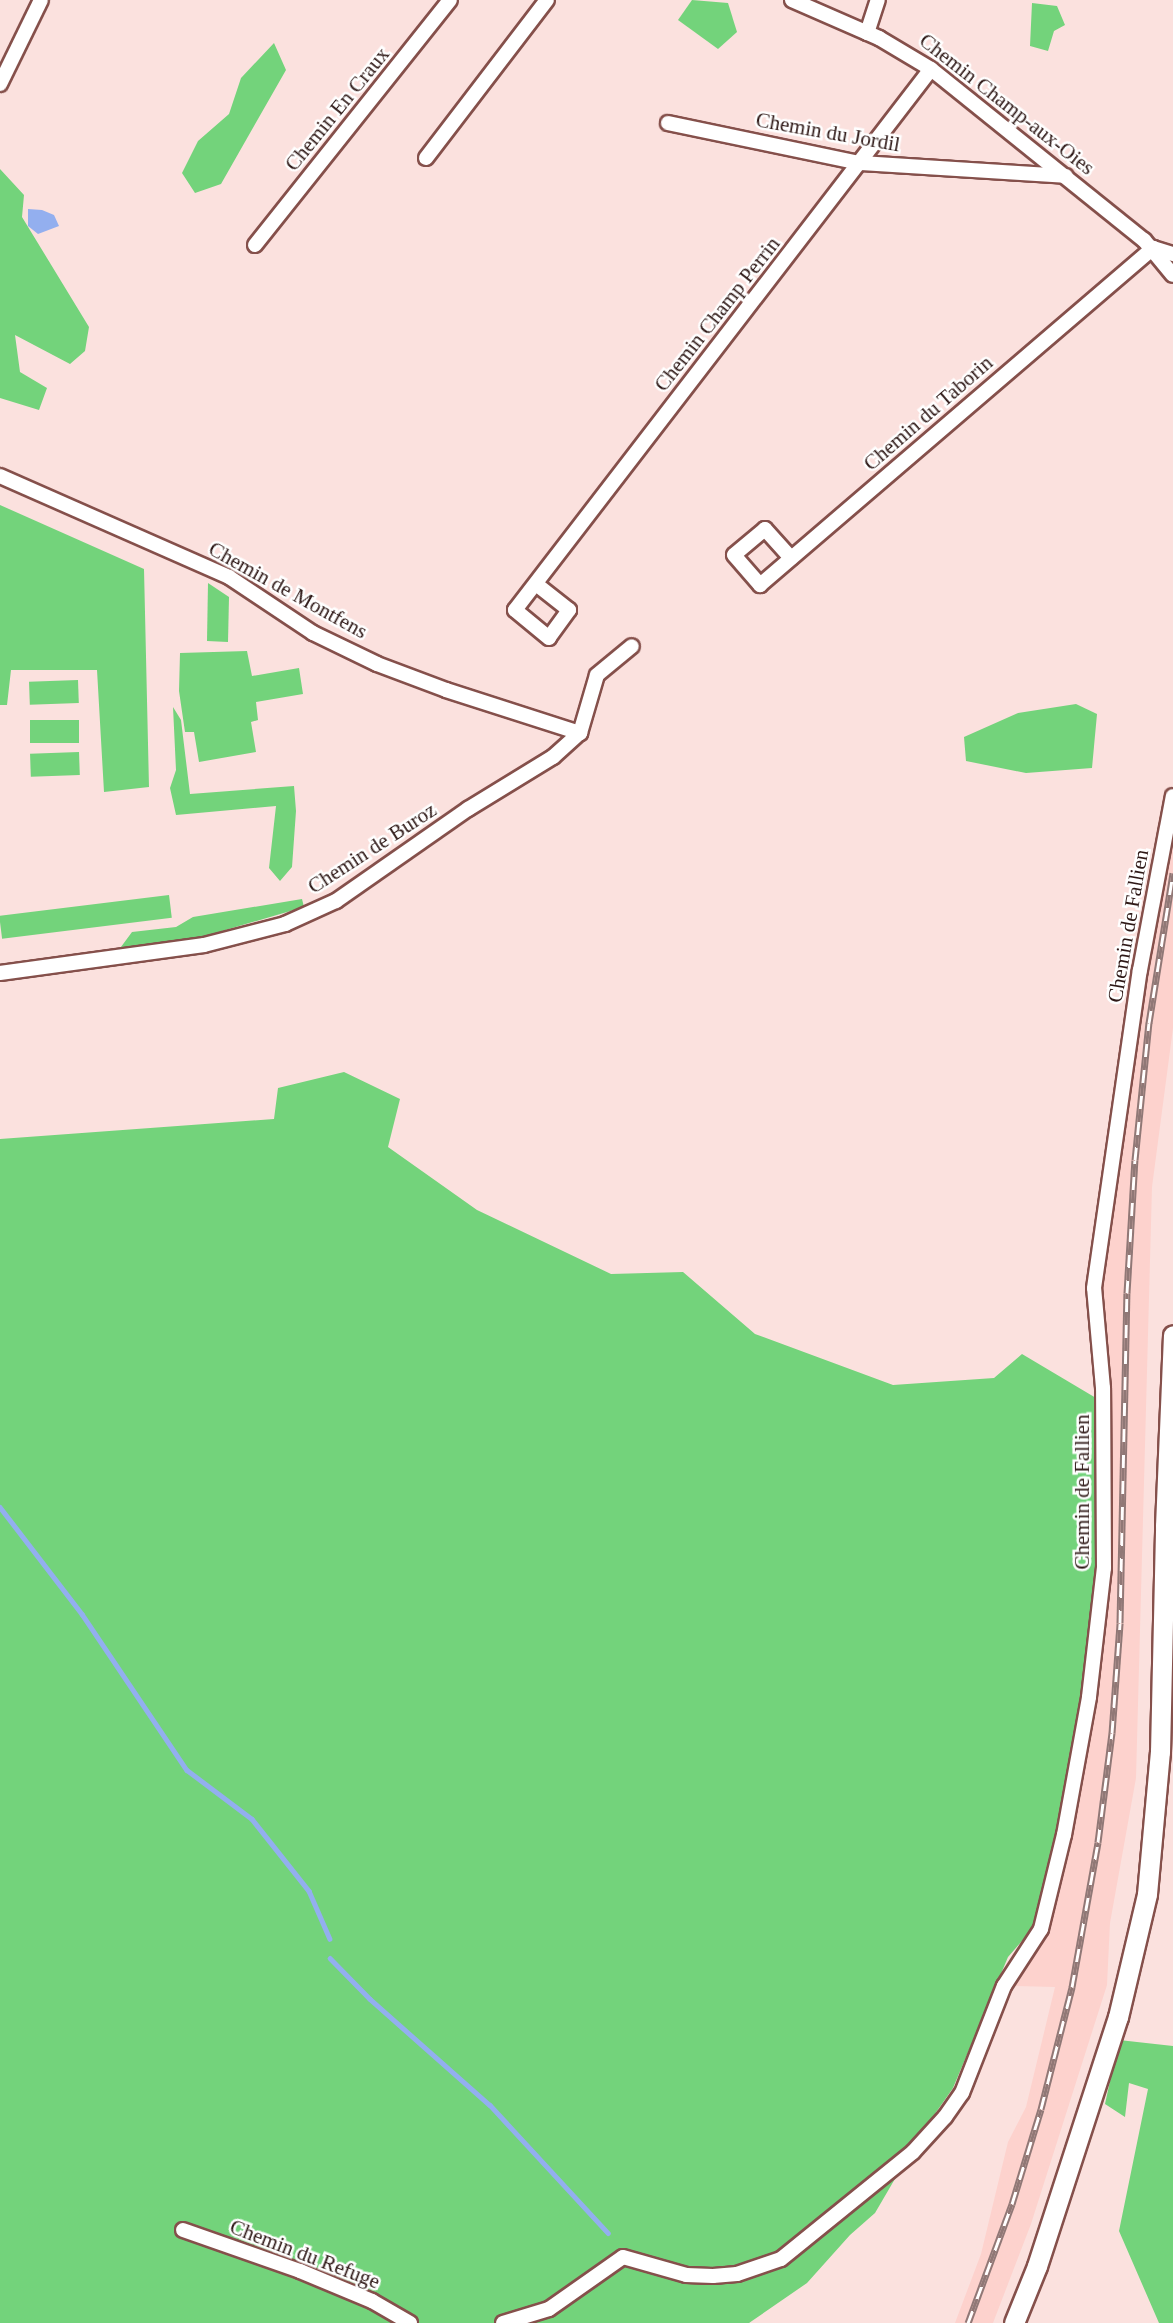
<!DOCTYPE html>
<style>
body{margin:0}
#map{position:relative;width:1173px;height:2323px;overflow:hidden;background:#fbe1de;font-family:Georgia,serif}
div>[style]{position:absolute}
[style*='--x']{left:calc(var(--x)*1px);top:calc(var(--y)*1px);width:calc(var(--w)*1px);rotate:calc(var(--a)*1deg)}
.built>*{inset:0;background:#fdd2cd}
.green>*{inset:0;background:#73d37b;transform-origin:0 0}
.water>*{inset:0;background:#93afef}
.stream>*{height:4.5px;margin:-2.25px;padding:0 2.25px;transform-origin:2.25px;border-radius:2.25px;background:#93afef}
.roads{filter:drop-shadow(2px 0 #85504b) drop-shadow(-2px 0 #85504b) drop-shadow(0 2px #85504b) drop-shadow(0 -2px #85504b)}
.street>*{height:14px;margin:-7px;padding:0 7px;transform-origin:7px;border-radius:7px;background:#fff}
.secondary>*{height:19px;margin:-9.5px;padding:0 9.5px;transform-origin:9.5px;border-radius:9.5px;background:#fff}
.rail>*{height:7px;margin-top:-3.5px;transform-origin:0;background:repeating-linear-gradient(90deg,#fff 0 13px,#907876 0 26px);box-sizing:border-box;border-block:2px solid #907876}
span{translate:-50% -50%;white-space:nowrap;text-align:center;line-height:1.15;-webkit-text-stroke:5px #fff;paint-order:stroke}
.street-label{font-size:21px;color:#2e1816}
</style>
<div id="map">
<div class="built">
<div style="clip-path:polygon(1173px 821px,1173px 1028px,1152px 1187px,1136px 1778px,1110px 1923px,1107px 1985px,1031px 2224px,993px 2323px,955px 2323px,981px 2254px,1008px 2142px,1026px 2107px,1055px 1987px,1012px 1986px,1036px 1954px,1051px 1910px,1109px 1558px,1100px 1298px,1102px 1266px,1146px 968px)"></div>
</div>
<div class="green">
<div style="clip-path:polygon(692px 0,728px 3px,737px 32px,718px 49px,678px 20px)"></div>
<div style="clip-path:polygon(1032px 3px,1057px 6px,1065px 25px,1054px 31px,1048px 51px,1030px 46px)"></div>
<div style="clip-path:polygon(274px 43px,286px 70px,221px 184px,195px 193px,182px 173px,198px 141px,229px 114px,241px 78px)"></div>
<div style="clip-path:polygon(0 169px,24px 195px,22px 217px,89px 327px,85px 351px,70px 364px,15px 335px,20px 372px,47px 388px,39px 410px,0 398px)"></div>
<div style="clip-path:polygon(0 505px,144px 569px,149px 787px,104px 792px,97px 670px,11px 670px,7px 705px,0 705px)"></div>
<div style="clip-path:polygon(208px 583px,229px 597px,228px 642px,207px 641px)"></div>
<div style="clip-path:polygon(247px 651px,252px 676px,299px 668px,303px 694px,256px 702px,258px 720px,251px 722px,256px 752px,199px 762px,194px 732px,185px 732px,179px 691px,180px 653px)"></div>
<div style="left:78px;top:680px;width:23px;height:49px;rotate:88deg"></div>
<div style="clip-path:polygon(1076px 704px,1097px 714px,1092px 768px,1026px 773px,966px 761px,964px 737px,1018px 713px)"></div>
<div style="clip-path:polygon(173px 707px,181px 720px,190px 794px,294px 786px,296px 811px,292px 867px,280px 881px,269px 868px,276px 806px,176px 815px,170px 788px,176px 770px)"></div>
<div style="left:79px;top:720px;width:23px;height:49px;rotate:90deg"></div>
<div style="left:79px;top:752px;width:23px;height:49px;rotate:88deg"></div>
<div style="left:169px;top:895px;width:23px;height:171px;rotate:83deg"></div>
<div style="clip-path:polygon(302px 899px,304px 907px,188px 941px,118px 951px,132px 932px,176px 927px,193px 917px)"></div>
<div style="clip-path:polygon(344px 1072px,400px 1099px,388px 1147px,477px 1210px,611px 1274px,683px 1272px,755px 1334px,893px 1385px,994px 1378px,1022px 1354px,1096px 1398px,1099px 1570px,1060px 1833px,1041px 1919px,1008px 1957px,953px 2088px,923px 2131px,875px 2213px,850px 2235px,807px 2283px,749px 2323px,0 2323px,0 1139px,274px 1119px,278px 1088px)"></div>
<div style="clip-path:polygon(1119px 2040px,1173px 2046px,1173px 2323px,1159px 2323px,1119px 2231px,1148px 2089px,1129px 2083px,1125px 2117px,1105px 2104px)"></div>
</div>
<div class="water">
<div style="clip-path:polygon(28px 209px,42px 210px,54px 215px,59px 226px,38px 234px,28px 226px)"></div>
</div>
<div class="stream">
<div style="--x:0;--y:1507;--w:135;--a:52.5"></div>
<div style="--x:82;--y:1614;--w:188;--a:56.1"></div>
<div style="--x:187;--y:1770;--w:81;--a:37"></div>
<div style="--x:252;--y:1819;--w:92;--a:51.6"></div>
<div style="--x:309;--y:1891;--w:52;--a:66.4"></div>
<div style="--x:330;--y:1958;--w:57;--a:45.7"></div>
<div style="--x:370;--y:1999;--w:160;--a:41.5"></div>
<div style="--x:490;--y:2105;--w:174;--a:47.3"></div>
</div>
<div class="roads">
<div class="street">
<div style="--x:792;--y:0;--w:95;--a:23.6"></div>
<div style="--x:879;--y:38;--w:61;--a:30.8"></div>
<div style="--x:931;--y:69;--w:273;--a:38.8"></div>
<div style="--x:1144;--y:240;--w:45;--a:50.4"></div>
<div style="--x:867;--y:33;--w:35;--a:-72"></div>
<div style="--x:0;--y:84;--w:93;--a:-64"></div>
<div style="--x:668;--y:123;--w:196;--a:11.8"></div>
<div style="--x:860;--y:163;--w:206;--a:3.6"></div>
<div style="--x:426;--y:158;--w:199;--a:-52.6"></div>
<div style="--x:255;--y:245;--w:313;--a:-51.5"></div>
<div style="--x:1153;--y:248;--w:21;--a:17"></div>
<div style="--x:0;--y:476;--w:250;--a:23.8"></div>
<div style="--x:229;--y:577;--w:101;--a:33.7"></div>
<div style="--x:313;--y:633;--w:71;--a:25.8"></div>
<div style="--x:377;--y:664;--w:74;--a:20.6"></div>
<div style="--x:446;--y:690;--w:141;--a:17.8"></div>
<div style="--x:791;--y:558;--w:39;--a:-132"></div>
<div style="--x:765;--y:529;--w:40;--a:140"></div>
<div style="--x:734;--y:555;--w:40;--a:49"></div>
<div style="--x:760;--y:585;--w:518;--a:-40.61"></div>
<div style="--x:536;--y:584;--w:42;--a:38.2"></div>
<div style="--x:569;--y:610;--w:34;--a:126"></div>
<div style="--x:549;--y:638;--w:44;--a:-140.5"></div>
<div style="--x:515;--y:610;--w:682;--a:-52.44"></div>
<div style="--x:580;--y:733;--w:60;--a:-73.7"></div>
<div style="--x:597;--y:675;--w:45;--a:-39.6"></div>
<div style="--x:0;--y:973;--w:206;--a:-7.8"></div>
<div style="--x:204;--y:945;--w:84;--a:-14.5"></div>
<div style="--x:285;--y:924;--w:56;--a:-24.3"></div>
<div style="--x:336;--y:901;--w:161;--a:-34.9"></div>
<div style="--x:468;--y:809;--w:100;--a:-31.5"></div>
<div style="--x:553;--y:757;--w:36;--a:-42"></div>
<div style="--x:183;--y:2230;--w:124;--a:19.3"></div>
<div style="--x:300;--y:2271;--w:78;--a:22.6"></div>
<div style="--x:372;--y:2301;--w:44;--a:30.1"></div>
<div style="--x:503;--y:2323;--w:48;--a:-16.9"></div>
<div style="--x:549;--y:2309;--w:90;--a:-35.1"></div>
<div style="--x:623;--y:2257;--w:66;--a:15.9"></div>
<div style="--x:686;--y:2275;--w:27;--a:2"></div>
<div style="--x:713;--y:2276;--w:24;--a:-5"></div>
<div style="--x:737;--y:2274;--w:46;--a:-18.8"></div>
<div style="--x:781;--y:2259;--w:170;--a:-39"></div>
<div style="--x:913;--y:2152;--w:47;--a:-47.6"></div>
<div style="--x:945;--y:2117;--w:29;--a:-55"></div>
<div style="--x:962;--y:2093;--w:115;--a:-68.6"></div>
<div style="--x:1004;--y:1986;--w:68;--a:-57"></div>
<div style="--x:1041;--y:1929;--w:97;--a:-76.3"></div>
<div style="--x:1064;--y:1835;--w:140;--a:-79.7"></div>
<div style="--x:1089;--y:1697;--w:130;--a:-83.4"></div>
<div style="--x:1104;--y:1568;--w:180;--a:-90.3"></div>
<div style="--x:1103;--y:1388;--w:100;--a:-95.1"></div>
<div style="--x:1094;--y:1288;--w:321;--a:-81.8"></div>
<div style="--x:1140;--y:970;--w:177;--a:-79.3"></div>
</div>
<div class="secondary">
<div style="--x:1014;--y:2323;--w:61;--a:-68"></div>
<div style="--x:1037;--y:2266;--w:262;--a:-72"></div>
<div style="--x:1118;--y:2017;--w:126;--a:-76.7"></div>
<div style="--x:1147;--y:1894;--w:143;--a:-84.8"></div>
<div style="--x:1160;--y:1752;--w:226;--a:-88.7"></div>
<div style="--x:1165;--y:1526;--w:191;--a:-87.6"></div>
</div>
</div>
<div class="rail">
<div style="--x:968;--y:2323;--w:127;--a:-69.7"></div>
<div style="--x:1012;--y:2204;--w:99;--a:-73"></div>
<div style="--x:1041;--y:2109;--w:126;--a:-75.7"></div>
<div style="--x:1072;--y:1987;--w:147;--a:-79.8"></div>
<div style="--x:1098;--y:1842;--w:110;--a:-82.7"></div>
<div style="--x:1112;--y:1733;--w:110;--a:-85.8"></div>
<div style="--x:1120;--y:1623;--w:330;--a:-88.8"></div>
<div style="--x:1127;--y:1293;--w:133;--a:-86.6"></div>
<div style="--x:1135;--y:1160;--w:138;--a:-84.2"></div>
<div style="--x:1149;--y:1023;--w:152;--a:-80.9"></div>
</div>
<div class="street-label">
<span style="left:1007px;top:104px;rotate:38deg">Chemin Champ-aux-Oies</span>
<span style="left:337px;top:109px;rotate:-51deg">Chemin En Craux</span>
<span style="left:828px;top:132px;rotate:10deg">Chemin du Jordil</span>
<span style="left:717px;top:314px;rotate:-52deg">Chemin Champ Perrin</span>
<span style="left:928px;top:413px;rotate:-41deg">Chemin du Taborin</span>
<span style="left:288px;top:590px;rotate:29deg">Chemin de Montfens</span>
<span style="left:372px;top:848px;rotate:-33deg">Chemin de Buroz</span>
<span style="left:1128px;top:926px;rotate:-80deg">Chemin de Fallien</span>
<span style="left:1082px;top:1492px;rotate:-90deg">Chemin de Fallien</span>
<span style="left:305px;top:2254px;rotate:21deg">Chemin du Refuge</span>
</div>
</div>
